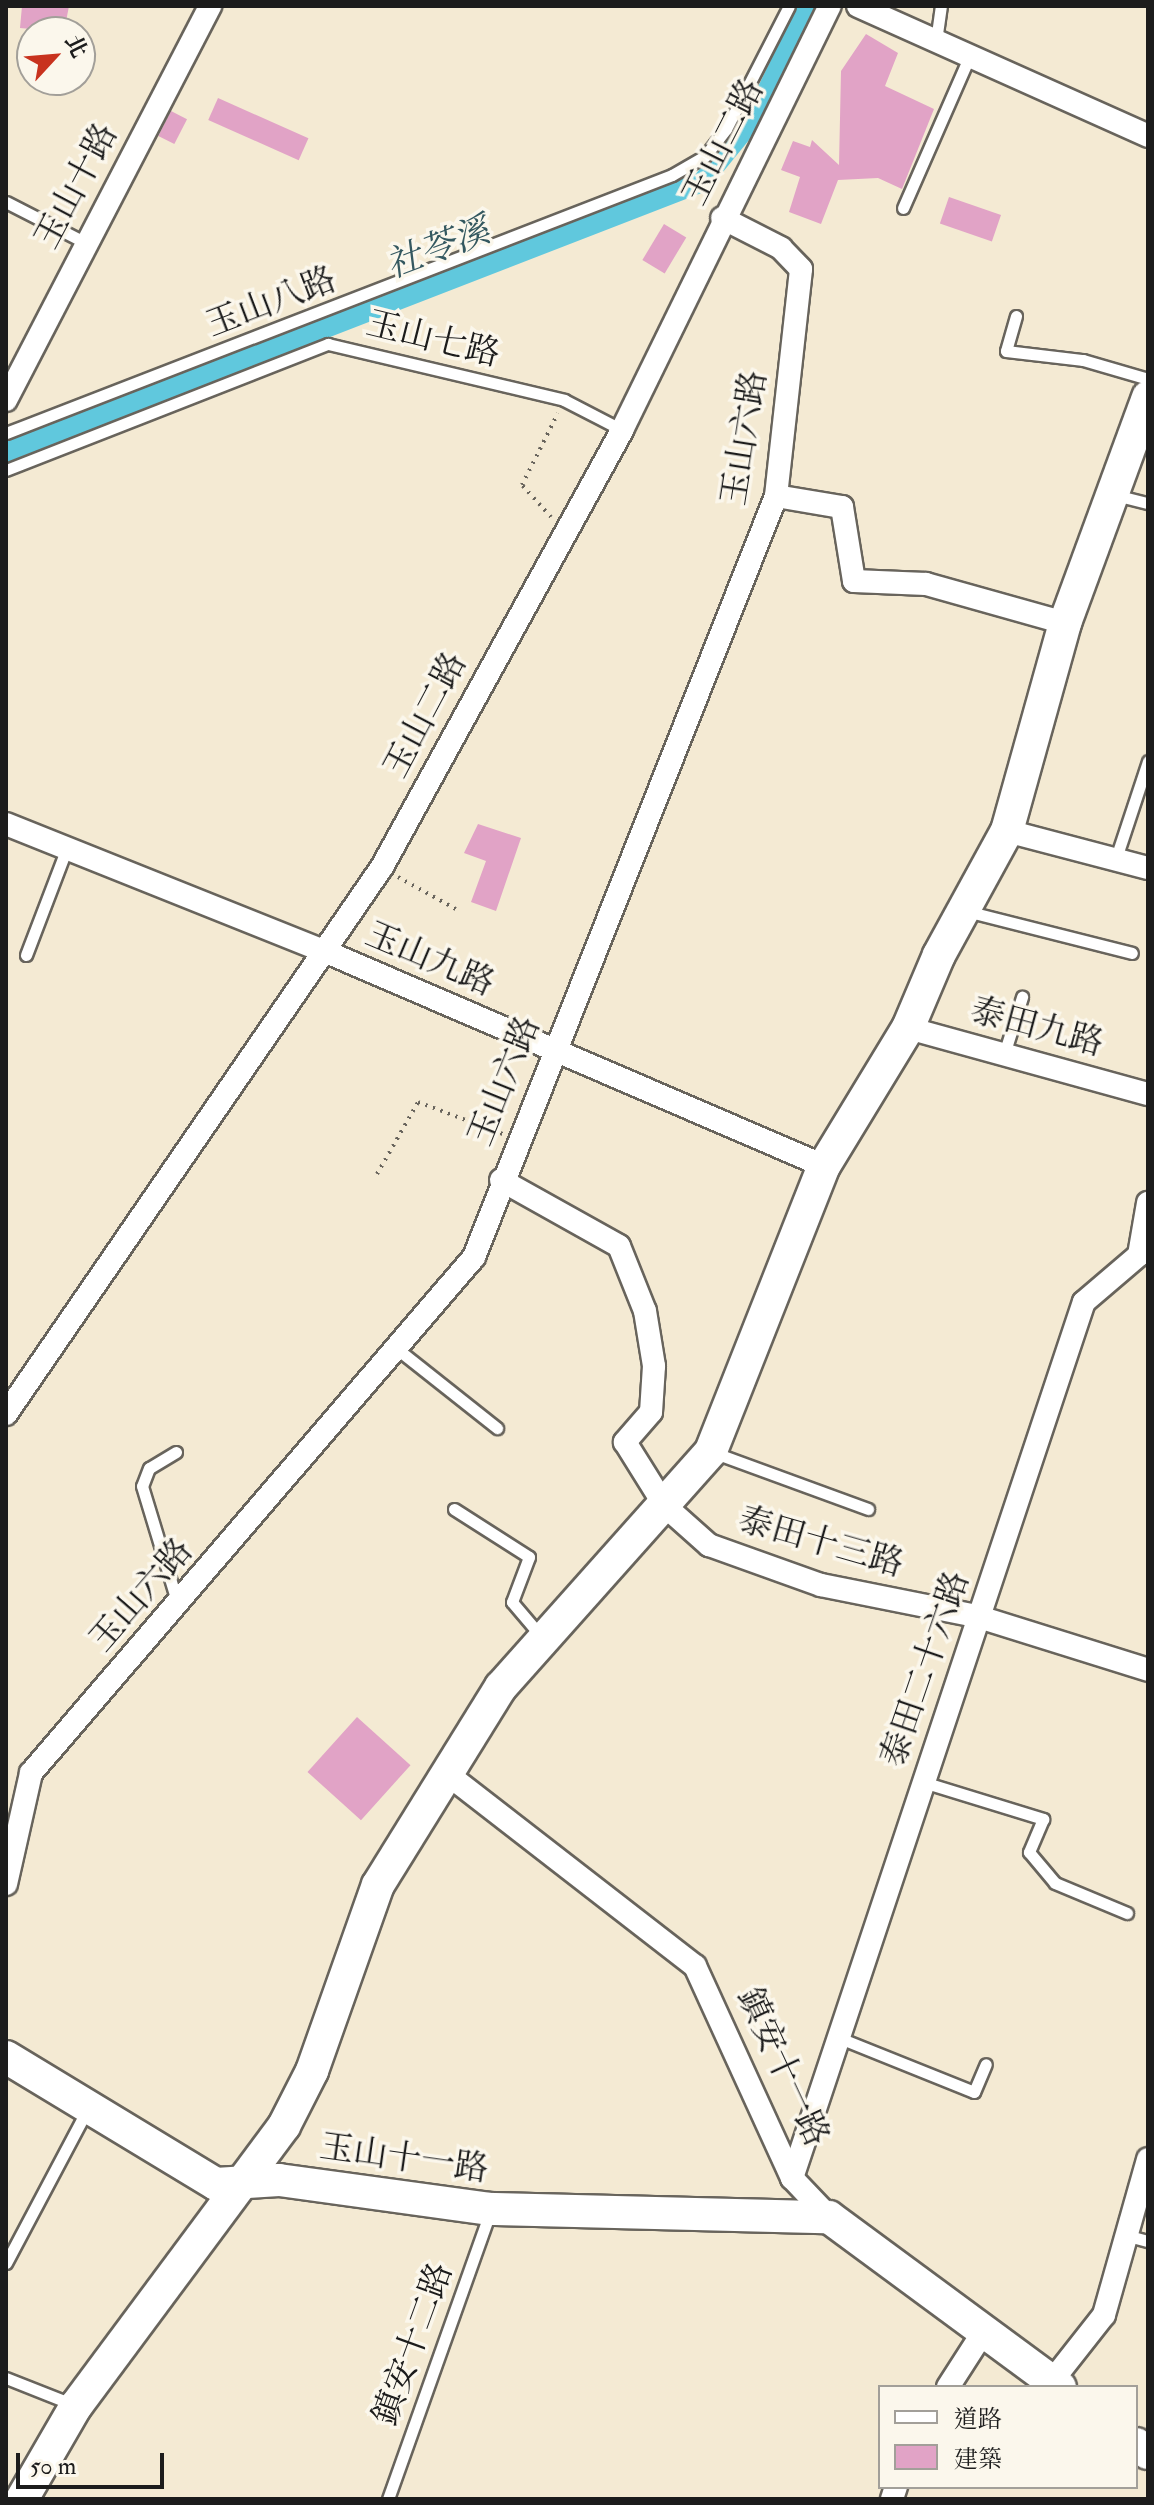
<!DOCTYPE html>
<meta charset="utf-8">
<style>
body{margin:0}
#map{position:relative;width:1154px;height:2505px;overflow:hidden;background:#f4ead3;font-family:"IM FELL Double Pica","Noto Serif TC",serif}
div>[style]{position:absolute}
[style*='--x']{left:calc(var(--x)*1px);top:calc(var(--y)*1px);width:calc(var(--w)*1px);rotate:calc(var(--a)*1deg)}
.canal>*{height:20px;margin:-10px;padding:0 10px;transform-origin:10px;border-radius:10px;background:#60c8dd}
.building>*{inset:0;background:#e1a3c6;transform-origin:0 0}
.path>*{height:4px;margin-top:-2px;transform-origin:0;background:repeating-linear-gradient(90deg,#68645c 0 2px,transparent 0 8px)}
.roads{filter:drop-shadow(2px 0 #68645c) drop-shadow(-2px 0 #68645c) drop-shadow(0 2px #68645c) drop-shadow(0 -2px #68645c)}
.lane>*{height:11px;margin:-5.5px;padding:0 5.5px;transform-origin:5.5px;border-radius:5.5px;background:#fff}
.street>*{height:22px;margin:-11px;padding:0 11px;transform-origin:11px;border-radius:11px;background:#fff}
.secondary>*{height:32px;margin:-16px;padding:0 16px;transform-origin:16px;border-radius:16px;background:#fff}
span{translate:-50% -50%;white-space:nowrap;text-align:center;line-height:1.15;-webkit-text-stroke:7px #fbf7ec;paint-order:stroke}
.street-label{font-size:34px;color:#1c1c1c}
.water-label{font-size:36px;color:#345860;font-style:italic}
.frame{position:absolute;inset:0;border:8px solid #1c1c1c;pointer-events:none}
.legend{position:absolute;left:878px;top:2385px;width:260px;height:104px;box-sizing:border-box;background:#fbf7ec;border:2px solid #a29f99;margin:0;padding:10px 14px;list-style:none;font-size:24px;color:#1c1c1c}
.legend li{display:flex;align-items:center;gap:16px;height:40px}
.legend b{width:40px;border:2px solid #a29f99}
.north{position:absolute;left:16px;top:16px;width:80px;height:80px;box-sizing:border-box;background:#fbf7ec;border:2px solid #a29f99;border-radius:50%;rotate:64deg;font-size:22px;font-weight:700;line-height:32px;text-align:center;color:#1c1c1c}
.north::after{content:'';display:block;margin:auto;width:28px;height:36px;background:#c8321e;clip-path:polygon(50% 0,100% 100%,50% 72%,0 100%)}
.scale{position:absolute;left:16px;top:2453px;width:148px;height:36px;box-sizing:border-box;border:4px solid #1c1c1c;border-top:0;padding-left:10px;font-size:24px;line-height:28px;white-space:nowrap;color:#1c1c1c;-webkit-text-stroke:6px #fbf7ec;paint-order:stroke}
</style>
<div id="map">
<div class="canal">
<div style="--x:6;--y:452;--w:747;--a:-21.2"></div>
<div style="--x:702;--y:182;--w:82;--a:-50.9"></div>
<div style="--x:754;--y:118;--w:124;--a:-64.3"></div>
</div>
<div class="building">
<div style="clip-path:polygon(22px 6px,69px 6px,64px 32px,20px 28px)"></div>
<div style="clip-path:polygon(866px 34px,898px 53px,885px 86px,934px 109px,902px 189px,878px 178px,838px 180px,821px 224px,789px 212px,800px 177px,781px 170px,793px 141px,810px 147px,812px 140px,839px 165px,841px 71px)"></div>
<div style="left:218px;top:98px;width:99px;height:24px;rotate:24deg"></div>
<div style="left:171px;top:111px;width:18px;height:28px;rotate:27deg"></div>
<div style="left:949px;top:197px;width:55px;height:28px;rotate:19deg"></div>
<div style="left:664px;top:224px;width:26px;height:42px;rotate:31deg"></div>
<div style="clip-path:polygon(478px 824px,521px 838px,496px 911px,471px 902px,486px 861px,464px 853px)"></div>
<div style="left:357px;top:1717px;width:72px;height:74px;rotate:42deg"></div>
</div>
<div class="path">
<div style="--x:551;--y:517;--w:43;--a:-132.2"></div>
<div style="--x:522;--y:485;--w:80;--a:-63.4"></div>
<div style="--x:398;--y:877;--w:66;--a:28.9"></div>
<div style="--x:377;--y:1174;--w:83;--a:-60.3"></div>
<div style="--x:418;--y:1102;--w:91;--a:20.6"></div>
</div>
<div class="roads">
<div class="lane">
<div style="--x:936;--y:41;--w:35;--a:-82"></div>
<div style="--x:6;--y:202;--w:88;--a:27.1"></div>
<div style="--x:903;--y:208;--w:164;--a:-66.3"></div>
<div style="--x:1016;--y:316;--w:36;--a:106"></div>
<div style="--x:1006;--y:351;--w:78;--a:6.7"></div>
<div style="--x:1083;--y:360;--w:68;--a:16.3"></div>
<div style="--x:6;--y:433;--w:714;--a:-21.18"></div>
<div style="--x:672;--y:175;--w:38;--a:-30"></div>
<div style="--x:705;--y:156;--w:34;--a:-52"></div>
<div style="--x:726;--y:129;--w:138;--a:-62.9"></div>
<div style="--x:6;--y:470;--w:346;--a:-21.4"></div>
<div style="--x:328;--y:344;--w:243;--a:13.3"></div>
<div style="--x:564;--y:400;--w:65;--a:27.3"></div>
<div style="--x:1115;--y:495;--w:34;--a:14"></div>
<div style="--x:1116;--y:858;--w:102;--a:-71.7"></div>
<div style="--x:966;--y:911;--w:171;--a:14.2"></div>
<div style="--x:26;--y:955;--w:112;--a:-69.1"></div>
<div style="--x:1005;--y:1051;--w:57;--a:-72.5"></div>
<div style="--x:396;--y:1348;--w:129;--a:38.4"></div>
<div style="--x:176;--y:1452;--w:31;--a:149"></div>
<div style="--x:149;--y:1468;--w:19;--a:111"></div>
<div style="--x:142;--y:1486;--w:120;--a:73.1"></div>
<div style="--x:715;--y:1453;--w:163;--a:20.1"></div>
<div style="--x:454;--y:1509;--w:89;--a:32.6"></div>
<div style="--x:529;--y:1557;--w:48;--a:110.7"></div>
<div style="--x:512;--y:1602;--w:43;--a:49.7"></div>
<div style="--x:923;--y:1782;--w:126;--a:17.1"></div>
<div style="--x:1043;--y:1819;--w:36;--a:113"></div>
<div style="--x:1029;--y:1852;--w:40;--a:50"></div>
<div style="--x:1055;--y:1883;--w:78;--a:22.6"></div>
<div style="--x:842;--y:2039;--w:142;--a:21.9"></div>
<div style="--x:974;--y:2092;--w:30;--a:-67"></div>
<div style="--x:1125;--y:2235;--w:24;--a:15"></div>
<div style="--x:6;--y:2263;--w:175;--a:-62.1"></div>
<div style="--x:6;--y:2378;--w:71;--a:21.5"></div>
<div style="--x:388;--y:2499;--w:304;--a:-70.4"></div>
</div>
<div class="street">
<div style="--x:858;--y:6;--w:318;--a:24.1"></div>
<div style="--x:6;--y:400;--w:444;--a:-62.6"></div>
<div style="--x:776;--y:496;--w:67;--a:9.5"></div>
<div style="--x:842;--y:507;--w:75;--a:80.8"></div>
<div style="--x:854;--y:581;--w:72;--a:2.4"></div>
<div style="--x:926;--y:584;--w:144;--a:15.7"></div>
<div style="--x:6;--y:824;--w:348;--a:21.8"></div>
<div style="--x:329;--y:953;--w:539;--a:23.28"></div>
<div style="--x:1007;--y:831;--w:146;--a:14.7"></div>
<div style="--x:908;--y:1028;--w:249;--a:15.4"></div>
<div style="--x:501;--y:1180;--w:135;--a:29.2"></div>
<div style="--x:619;--y:1246;--w:70;--a:68.2"></div>
<div style="--x:645;--y:1311;--w:56;--a:80.7"></div>
<div style="--x:654;--y:1366;--w:46;--a:93.7"></div>
<div style="--x:651;--y:1412;--w:40;--a:131"></div>
<div style="--x:625;--y:1442;--w:75;--a:58"></div>
<div style="--x:665;--y:1506;--w:59;--a:41.6"></div>
<div style="--x:709;--y:1545;--w:119;--a:19.7"></div>
<div style="--x:821;--y:1585;--w:158;--a:11.3"></div>
<div style="--x:976;--y:1616;--w:180;--a:17.4"></div>
<div style="--x:6;--y:1414;--w:664;--a:-55.5"></div>
<div style="--x:382;--y:867;--w:499;--a:-61.2"></div>
<div style="--x:622;--y:430;--w:472;--a:-63.9"></div>
<div style="--x:446;--y:1773;--w:315;--a:37.8"></div>
<div style="--x:695;--y:1966;--w:233;--a:65.4"></div>
<div style="--x:792;--y:2178;--w:54;--a:46.5"></div>
<div style="--x:6;--y:1884;--w:114;--a:-77.3"></div>
<div style="--x:31;--y:1773;--w:680;--a:-49.35"></div>
<div style="--x:474;--y:1257;--w:819;--a:-68.35"></div>
<div style="--x:776;--y:496;--w:228;--a:-83.7"></div>
<div style="--x:801;--y:269;--w:29;--a:-134"></div>
<div style="--x:781;--y:248;--w:66;--a:-153"></div>
<div style="--x:792;--y:2178;--w:923;--a:-71.57"></div>
<div style="--x:1084;--y:1302;--w:72;--a:-40.5"></div>
<div style="--x:1139;--y:1255;--w:53;--a:-80.2"></div>
<div style="--x:1052;--y:2381;--w:84;--a:-51.8"></div>
<div style="--x:1104;--y:2315;--w:162;--a:-74.2"></div>
<div style="--x:948;--y:2387;--w:63;--a:-57.3"></div>
<div style="--x:892;--y:2499;--w:13;--a:-72"></div>
</div>
<div class="secondary">
<div style="--x:6;--y:2057;--w:245;--a:31.2"></div>
<div style="--x:216;--y:2184;--w:63;--a:-3.6"></div>
<div style="--x:279;--y:2180;--w:214;--a:7.8"></div>
<div style="--x:491;--y:2209;--w:338;--a:1.4"></div>
<div style="--x:829;--y:2217;--w:287;--a:36.4"></div>
<div style="--x:1136;--y:2444;--w:15;--a:37"></div>
<div style="--x:22;--y:2499;--w:108;--a:-59.9"></div>
<div style="--x:76;--y:2406;--w:349;--a:-53.4"></div>
<div style="--x:284;--y:2126;--w:62;--a:-63"></div>
<div style="--x:312;--y:2071;--w:197;--a:-70.5"></div>
<div style="--x:378;--y:1885;--w:233;--a:-58.2"></div>
<div style="--x:501;--y:1687;--w:316;--a:-48.3"></div>
<div style="--x:711;--y:1451;--w:307;--a:-68.4"></div>
<div style="--x:824;--y:1166;--w:162;--a:-58.7"></div>
<div style="--x:908;--y:1028;--w:79;--a:-67"></div>
<div style="--x:939;--y:955;--w:141;--a:-61.3"></div>
<div style="--x:1007;--y:831;--w:216;--a:-74.4"></div>
<div style="--x:1065;--y:623;--w:241;--a:-69.8"></div>
</div>
</div>
<div class="street-label">
<span style="left:723px;top:142px;rotate:-63deg">玉山二路</span>
<span style="left:76px;top:186px;rotate:-62deg">玉山十路</span>
<span style="left:271px;top:302px;rotate:-21deg">玉山八路</span>
<span style="left:433px;top:339px;rotate:14deg">玉山七路</span>
<span style="left:744px;top:438px;rotate:-81deg">玉山六路</span>
<span style="left:425px;top:715px;rotate:-62deg">玉山二路</span>
<span style="left:430px;top:959px;rotate:23deg">玉山九路</span>
<span style="left:1037px;top:1027px;rotate:15deg">泰田九路</span>
<span style="left:504px;top:1081px;rotate:-68deg">玉山六路</span>
<span style="left:821px;top:1542px;rotate:16deg">泰田十三路</span>
<span style="left:141px;top:1595px;rotate:-49deg">玉山六路</span>
<span style="left:925px;top:1669px;rotate:-71deg">泰田二十六路</span>
<span style="left:783px;top:2067px;rotate:65deg">鎮安十一路</span>
<span style="left:404px;top:2158px;rotate:8deg">玉山十一路</span>
<span style="left:413px;top:2344px;rotate:-70deg">鎮安十二路</span>
</div>
<div class="water-label">
<span style="left:438px;top:248px;rotate:-21deg">社苓溪</span>
</div>
<div class="frame"></div>
<ul class="legend">
<li><b style="height:10px;background:#fff"></b>道路</li>
<li><b style="height:22px;background:#e1a3c6"></b>建築</li>
</ul>
<div class="north">北</div>
<div class="scale">50 m</div>
</div>
